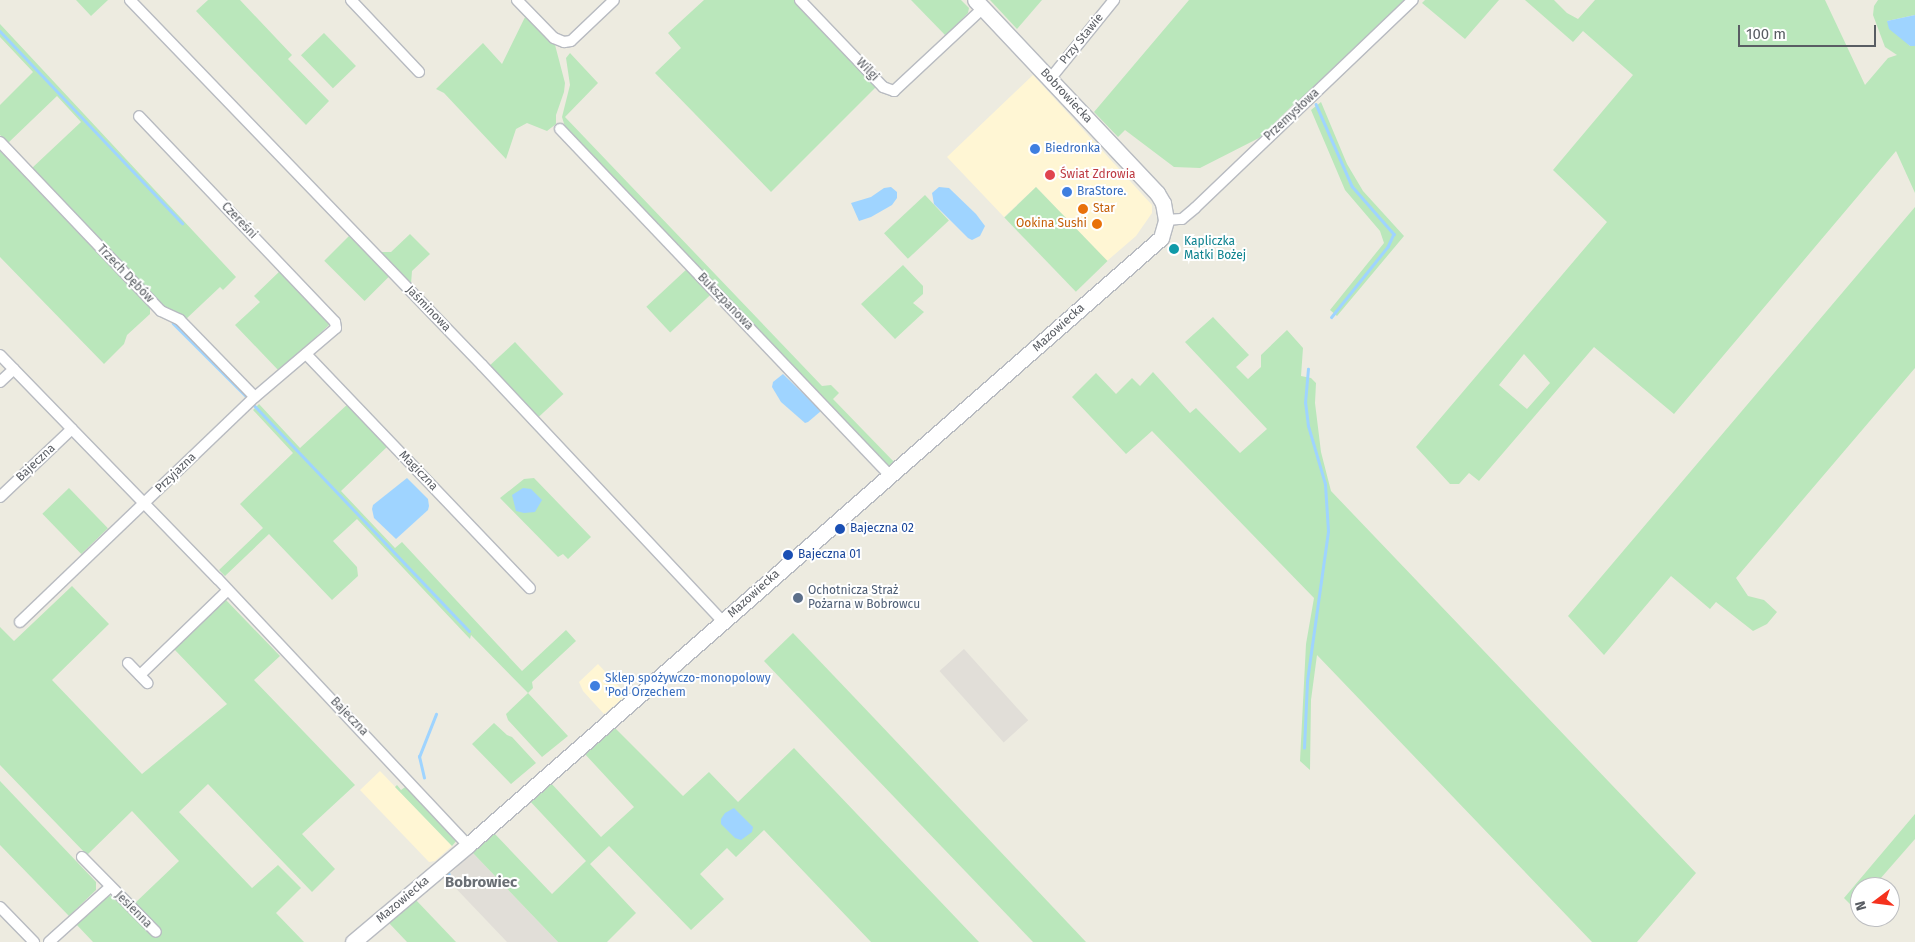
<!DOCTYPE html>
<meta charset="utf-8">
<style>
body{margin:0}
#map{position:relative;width:1915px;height:942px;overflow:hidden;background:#edebe0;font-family:"Fira Sans",sans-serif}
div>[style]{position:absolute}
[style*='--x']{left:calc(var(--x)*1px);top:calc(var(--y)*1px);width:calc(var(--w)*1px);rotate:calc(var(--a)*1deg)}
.commercial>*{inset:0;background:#fff6d4}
.industrial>*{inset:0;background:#e1ded8;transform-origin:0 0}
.green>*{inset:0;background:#bae7bb;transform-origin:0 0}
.water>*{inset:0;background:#9fd4ff}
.stream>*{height:2.5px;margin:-1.25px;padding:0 1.25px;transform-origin:1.25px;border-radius:1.25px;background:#9fd4ff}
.roads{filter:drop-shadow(1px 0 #b8bbc1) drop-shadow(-1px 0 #b8bbc1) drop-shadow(0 1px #b8bbc1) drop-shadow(0 -1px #b8bbc1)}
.street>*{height:10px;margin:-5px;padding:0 5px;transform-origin:5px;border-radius:5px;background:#fff}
.secondary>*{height:15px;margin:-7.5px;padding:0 7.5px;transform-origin:7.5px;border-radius:7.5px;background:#fff}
.dots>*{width:14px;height:14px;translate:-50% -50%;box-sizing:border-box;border:2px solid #fff;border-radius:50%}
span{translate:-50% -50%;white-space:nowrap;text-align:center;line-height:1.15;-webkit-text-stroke:4px #fff;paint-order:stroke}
.street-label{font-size:12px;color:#595d63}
.shop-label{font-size:12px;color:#366cbe}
.left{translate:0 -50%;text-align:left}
.health-label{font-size:12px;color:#be3a42}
.food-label{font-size:12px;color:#c56008}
.right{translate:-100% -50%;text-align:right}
.culture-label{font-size:12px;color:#0d838f}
.transit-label{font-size:12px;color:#164399}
.service-label{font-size:12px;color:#4e5e75}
.quarter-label{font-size:15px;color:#6a6f75;font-weight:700}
.north{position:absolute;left:1850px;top:877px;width:50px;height:50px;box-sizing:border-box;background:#fff;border:1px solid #bdbec1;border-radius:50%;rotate:255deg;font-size:14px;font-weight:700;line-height:20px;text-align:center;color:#595d63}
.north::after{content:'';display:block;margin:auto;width:18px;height:22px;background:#f5321e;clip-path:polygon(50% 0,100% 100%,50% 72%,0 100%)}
.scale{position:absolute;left:1738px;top:25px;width:138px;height:22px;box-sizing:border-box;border:2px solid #595d63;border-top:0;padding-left:6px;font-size:15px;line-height:18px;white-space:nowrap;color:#595d63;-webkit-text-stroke:4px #fff;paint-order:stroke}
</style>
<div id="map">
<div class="commercial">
<div style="clip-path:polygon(1033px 75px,1152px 205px,1152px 213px,1136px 236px,1107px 261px,1036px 187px,1004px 217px,947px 157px)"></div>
<div style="clip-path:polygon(598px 664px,627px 695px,604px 714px,583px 691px,579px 682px)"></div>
<div style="clip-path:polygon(380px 771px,452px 846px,435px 861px,429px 862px,360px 790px)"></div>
</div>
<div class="industrial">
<div style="left:964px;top:649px;width:96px;height:33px;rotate:48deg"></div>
<div style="clip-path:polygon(472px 852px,558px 942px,507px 942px,446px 878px)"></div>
</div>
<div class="green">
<div style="clip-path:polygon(76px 0,108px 0,91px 16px)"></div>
<div style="clip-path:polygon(208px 0,240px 0,292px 55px,288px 59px,329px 101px,306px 125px,196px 11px)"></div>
<div style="clip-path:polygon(704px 0,797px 0,878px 85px,771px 192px,655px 73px,681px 48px,668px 33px)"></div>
<div style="clip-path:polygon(911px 0,961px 0,969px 8px,968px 13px,946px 36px)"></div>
<div style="clip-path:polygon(990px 0,1042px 0,1017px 29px)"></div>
<div style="clip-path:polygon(1189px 0,1408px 0,1298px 107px,1294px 104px,1259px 138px,1200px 168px,1174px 167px,1125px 130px,1118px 137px,1094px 112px)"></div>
<div style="clip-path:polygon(1425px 0,1499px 0,1465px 39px,1422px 3px)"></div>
<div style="clip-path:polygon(evenodd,1525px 0,1554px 0,1567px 13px,1578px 19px,1595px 0,1825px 0,1865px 85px,1888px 58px,1897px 55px,1885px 47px,1873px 15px,1874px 6px,1878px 0,1915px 0,1915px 15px,1887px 21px,1910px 46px,1915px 46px,1915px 193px,1896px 151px,1674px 414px,1594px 347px,1479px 481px,1469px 473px,1459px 484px,1450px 484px,1416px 447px,1607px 222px,1553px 170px,1633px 75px,1583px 31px,1573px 42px,1525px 0,1524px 354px,1550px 383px,1527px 409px,1499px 385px,1524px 354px)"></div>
<div style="clip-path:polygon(527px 13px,554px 41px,565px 83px,564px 92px,556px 115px,556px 124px,547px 131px,527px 123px,516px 129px,506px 159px,444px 93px,436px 89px,483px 43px,502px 64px)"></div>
<div style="clip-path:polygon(0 24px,236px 277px,223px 290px,220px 287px,185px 320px,162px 308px,32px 168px,81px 122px,57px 96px,8px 143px,0 135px,0 105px,33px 72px,0 37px)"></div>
<div style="left:324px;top:33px;width:46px;height:32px;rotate:46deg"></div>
<div style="clip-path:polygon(570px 53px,598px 83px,565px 117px,822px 386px,831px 385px,839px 393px,833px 399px,895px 463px,890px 467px,565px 127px,562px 117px,570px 85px,566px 58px)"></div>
<div style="clip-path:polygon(1321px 102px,1347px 164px,1363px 191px,1404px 236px,1337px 316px,1330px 310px,1384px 243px,1380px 231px,1345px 190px,1311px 110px)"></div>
<div style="clip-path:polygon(0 151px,150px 308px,150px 314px,127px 335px,124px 344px,104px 364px,0 257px)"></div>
<div style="left:1036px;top:187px;width:103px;height:44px;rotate:46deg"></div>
<div style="left:925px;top:195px;width:35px;height:56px;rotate:47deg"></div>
<div style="clip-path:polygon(1915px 207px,1915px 368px,1736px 578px,1748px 596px,1764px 600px,1777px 612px,1767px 624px,1753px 631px,1716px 602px,1710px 609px,1671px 576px,1604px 655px,1568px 616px)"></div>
<div style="clip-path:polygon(410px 234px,430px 254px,412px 271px,411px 284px,380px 252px,391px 252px)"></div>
<div style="left:349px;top:236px;width:57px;height:35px;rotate:45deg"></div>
<div style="clip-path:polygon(903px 265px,923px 286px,923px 294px,913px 303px,924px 312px,895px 339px,861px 304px)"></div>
<div style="left:688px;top:268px;width:35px;height:57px;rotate:47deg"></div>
<div style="clip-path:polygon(281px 270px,327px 316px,329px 325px,279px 371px,235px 325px,260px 302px,254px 296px)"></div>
<div style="clip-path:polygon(1213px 317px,1249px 355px,1236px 367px,1248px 379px,1261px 367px,1261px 355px,1287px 330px,1303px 348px,1301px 376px,1311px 378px,1316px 383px,1315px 403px,1321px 452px,1331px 491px,1696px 873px,1637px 942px,1592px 942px,1317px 655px,1311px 700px,1310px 770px,1300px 761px,1306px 644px,1314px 598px,1152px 431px,1126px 454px,1072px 397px,1096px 373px,1116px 394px,1132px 378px,1140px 386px,1153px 372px,1190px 413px,1196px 408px,1240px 453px,1267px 429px,1185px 342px)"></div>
<div style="left:515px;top:342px;width:71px;height:35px;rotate:47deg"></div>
<div style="clip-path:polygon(349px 403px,389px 445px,341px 491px,395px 548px,402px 542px,522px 671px,566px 630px,576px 641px,532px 682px,533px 688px,528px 693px,568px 736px,542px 757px,508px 720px,506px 714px,528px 693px,471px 635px,470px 639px,357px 519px,333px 541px,357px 567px,358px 576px,332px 600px,269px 534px,225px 576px,219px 570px,263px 528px,240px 504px,293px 453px,253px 410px,259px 404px,300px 448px)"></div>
<div style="clip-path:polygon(534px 478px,591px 537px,568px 559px,563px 554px,558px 557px,500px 498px,524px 479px)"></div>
<div style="left:69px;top:488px;width:56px;height:37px;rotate:46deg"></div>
<div style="clip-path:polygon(72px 586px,109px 624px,52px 680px,142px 774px,227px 704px,174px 649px,225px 599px,280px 656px,254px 680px,355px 785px,302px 834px,335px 869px,312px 892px,208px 784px,179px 812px,252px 888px,278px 865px,301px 888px,276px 913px,304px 942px,93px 942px,76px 924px,104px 898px,113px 895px,156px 938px,161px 933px,134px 904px,179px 861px,132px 811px,87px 855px,0 765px,0 627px,14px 641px)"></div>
<div style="clip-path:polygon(793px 633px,874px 718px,1086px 942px,1033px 942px,804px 703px,764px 661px)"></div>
<div style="clip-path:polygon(494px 723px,507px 735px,512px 737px,536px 763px,511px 784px,472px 744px)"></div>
<div style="clip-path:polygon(613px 726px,683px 796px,709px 772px,738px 802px,794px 748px,979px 942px,871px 942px,764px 830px,736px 857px,727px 848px,700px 874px,724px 899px,691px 930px,609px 846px,590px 864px,636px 913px,607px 942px,558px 942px,472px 852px,494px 833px,552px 894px,586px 861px,528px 799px,550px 782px,601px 837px,634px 807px,584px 753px)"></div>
<div style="clip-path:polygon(0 781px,96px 882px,96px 890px,69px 916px,0 845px)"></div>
<div style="clip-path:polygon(397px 785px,401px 790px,408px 785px,457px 840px,452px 846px,395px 787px)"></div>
<div style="clip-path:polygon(1915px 814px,1915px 839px,1873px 887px,1860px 887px,1860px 893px,1850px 904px,1844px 898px)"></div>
<div style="clip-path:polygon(415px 899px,456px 942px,407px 942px,389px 923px)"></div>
</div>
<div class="water">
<div style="clip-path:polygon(1915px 15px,1915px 46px,1910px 46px,1889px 29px,1887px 21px)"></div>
<div style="clip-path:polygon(891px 187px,897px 192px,897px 198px,892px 205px,871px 217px,859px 221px,851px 203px,871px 197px,884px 188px)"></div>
<div style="clip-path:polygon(939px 187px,949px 188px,976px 214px,985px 226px,980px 236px,972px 240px,968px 238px,934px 204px,932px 193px)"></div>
<div style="clip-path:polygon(783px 374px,821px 411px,808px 422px,805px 423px,781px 402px,772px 387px,773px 382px)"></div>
<div style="clip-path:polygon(407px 478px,428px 499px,429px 506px,428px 510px,396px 539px,374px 518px,372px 509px,373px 505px)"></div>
<div style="clip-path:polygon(523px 488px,531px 489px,542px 500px,535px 512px,524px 513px,516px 511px,512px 495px)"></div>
<div style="clip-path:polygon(734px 808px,753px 827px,752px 832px,741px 840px,735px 838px,721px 824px,721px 819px,725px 813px)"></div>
</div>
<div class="stream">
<div style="--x:0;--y:31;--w:265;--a:46.5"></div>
<div style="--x:1316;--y:104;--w:90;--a:66.3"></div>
<div style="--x:1352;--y:186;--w:64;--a:48.8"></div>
<div style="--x:1394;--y:234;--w:14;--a:115"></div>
<div style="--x:1388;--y:247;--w:90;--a:128.7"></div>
<div style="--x:173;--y:323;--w:105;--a:45"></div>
<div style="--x:254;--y:405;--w:312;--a:46.4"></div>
<div style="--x:1304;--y:748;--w:67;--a:-87.4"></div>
<div style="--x:1307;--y:681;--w:151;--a:-82"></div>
<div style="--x:1328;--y:531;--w:47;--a:-93.7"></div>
<div style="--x:1325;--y:484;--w:60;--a:-106.3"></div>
<div style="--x:1308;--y:426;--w:23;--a:-97"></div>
<div style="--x:1305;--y:403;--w:34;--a:-85"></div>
<div style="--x:424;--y:778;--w:22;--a:-103"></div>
<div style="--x:419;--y:757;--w:46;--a:-68.4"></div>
<div style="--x:448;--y:870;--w:12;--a:76"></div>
</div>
<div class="roads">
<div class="street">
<div style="--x:130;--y:0;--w:507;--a:46.04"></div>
<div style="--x:482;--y:365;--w:352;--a:46.8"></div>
<div style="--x:351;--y:0;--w:99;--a:46.6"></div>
<div style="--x:517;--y:0;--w:53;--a:45.8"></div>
<div style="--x:554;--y:38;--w:11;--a:22"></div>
<div style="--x:564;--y:42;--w:7;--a:-8"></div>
<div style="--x:571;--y:41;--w:59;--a:-43.6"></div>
<div style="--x:800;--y:0;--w:120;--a:46.3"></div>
<div style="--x:883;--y:87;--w:12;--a:20"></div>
<div style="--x:894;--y:91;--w:122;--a:-43"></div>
<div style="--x:1050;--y:79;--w:102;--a:-51"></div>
<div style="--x:560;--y:129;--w:479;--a:46.4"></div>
<div style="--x:0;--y:142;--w:233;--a:46.4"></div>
<div style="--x:161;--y:311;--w:21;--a:25"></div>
<div style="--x:180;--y:320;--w:107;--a:45.8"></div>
<div style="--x:1166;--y:220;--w:16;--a:-4"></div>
<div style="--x:1182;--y:219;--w:17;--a:-40"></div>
<div style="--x:1195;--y:208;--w:301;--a:-43.7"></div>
<div style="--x:306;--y:354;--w:324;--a:46.3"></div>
<div style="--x:0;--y:355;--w:313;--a:45.8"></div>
<div style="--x:218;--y:579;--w:365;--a:46.8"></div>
<div style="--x:0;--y:382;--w:19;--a:-43"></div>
<div style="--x:0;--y:497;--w:99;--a:-43.4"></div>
<div style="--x:20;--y:622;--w:325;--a:-43.8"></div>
<div style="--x:255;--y:397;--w:106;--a:-40.4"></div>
<div style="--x:336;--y:328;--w:6;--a:-99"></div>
<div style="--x:335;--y:322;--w:284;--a:-133.6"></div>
<div style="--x:128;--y:663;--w:28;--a:46"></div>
<div style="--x:140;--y:675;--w:122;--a:-44"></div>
<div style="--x:82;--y:857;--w:105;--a:45.4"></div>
<div style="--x:0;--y:907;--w:49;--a:45.8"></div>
<div style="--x:49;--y:942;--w:82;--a:-42"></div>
</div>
<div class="secondary">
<div style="--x:353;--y:942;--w:150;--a:-40.1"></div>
<div style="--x:468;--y:845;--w:921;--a:-41.22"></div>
<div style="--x:1161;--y:238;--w:19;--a:-74"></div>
<div style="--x:1166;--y:220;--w:17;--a:-100"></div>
<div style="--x:1163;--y:203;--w:12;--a:-121"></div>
<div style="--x:1157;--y:193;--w:265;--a:-133.3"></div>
</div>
</div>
<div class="dots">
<div style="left:1035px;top:149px;background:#3f7fe0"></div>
<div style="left:1050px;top:175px;background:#e0444e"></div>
<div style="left:1067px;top:192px;background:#3f7fe0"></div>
<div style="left:1083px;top:209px;background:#e8710a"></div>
<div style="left:1097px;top:224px;background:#e8710a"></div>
<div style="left:1174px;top:249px;background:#0f9aa8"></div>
<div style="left:840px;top:529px;background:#1a4fb4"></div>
<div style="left:788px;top:555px;background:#1a4fb4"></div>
<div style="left:798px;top:598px;background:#5c6f8a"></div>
<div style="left:595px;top:686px;background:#3f7fe0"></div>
</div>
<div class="street-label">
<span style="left:1082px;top:39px;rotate:-51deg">Przy Stawie</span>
<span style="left:867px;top:70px;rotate:46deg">Wilgi</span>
<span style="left:1066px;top:96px;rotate:47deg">Bobrowiecka</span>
<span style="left:1292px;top:115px;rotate:-43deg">Przemysłowa</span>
<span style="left:239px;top:221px;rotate:46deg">Czereśni</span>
<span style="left:125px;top:274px;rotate:46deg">Trzech Dębów</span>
<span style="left:725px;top:302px;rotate:46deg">Bukszpanowa</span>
<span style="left:428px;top:309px;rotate:46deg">Jaśminowa</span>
<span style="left:1059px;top:328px;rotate:-42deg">Mazowiecka</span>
<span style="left:36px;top:463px;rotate:-43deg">Bajeczna</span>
<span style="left:418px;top:471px;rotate:46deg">Magiczna</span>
<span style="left:176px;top:473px;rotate:-44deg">Przyjazna</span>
<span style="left:754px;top:594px;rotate:-42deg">Mazowiecka</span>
<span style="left:349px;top:717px;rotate:46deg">Bajeczna</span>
<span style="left:403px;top:900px;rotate:-40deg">Mazowiecka</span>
<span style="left:133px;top:910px;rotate:45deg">Jesienna</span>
</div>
<div class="shop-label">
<span class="left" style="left:1045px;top:149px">Biedronka</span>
<span class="left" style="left:1077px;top:192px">BraStore.</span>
<span class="left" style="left:605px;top:686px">Sklep spożywczo-monopolowy<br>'Pod Orzechem</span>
</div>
<div class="health-label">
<span class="left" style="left:1060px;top:175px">Świat Zdrowia</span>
</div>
<div class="food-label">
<span class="left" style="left:1093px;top:209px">Star</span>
<span class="right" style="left:1087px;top:224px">Ookina Sushi</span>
</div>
<div class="culture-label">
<span class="left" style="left:1184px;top:249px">Kapliczka<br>Matki Bożej</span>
</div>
<div class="transit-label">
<span class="left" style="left:850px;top:529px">Bajeczna 02</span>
<span class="left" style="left:798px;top:555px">Bajeczna 01</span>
</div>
<div class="service-label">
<span class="left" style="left:808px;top:598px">Ochotnicza Straż<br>Pożarna w Bobrowcu</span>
</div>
<div class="quarter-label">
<span style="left:481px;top:883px">Bobrowiec</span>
</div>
<div class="north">N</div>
<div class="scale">100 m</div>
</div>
